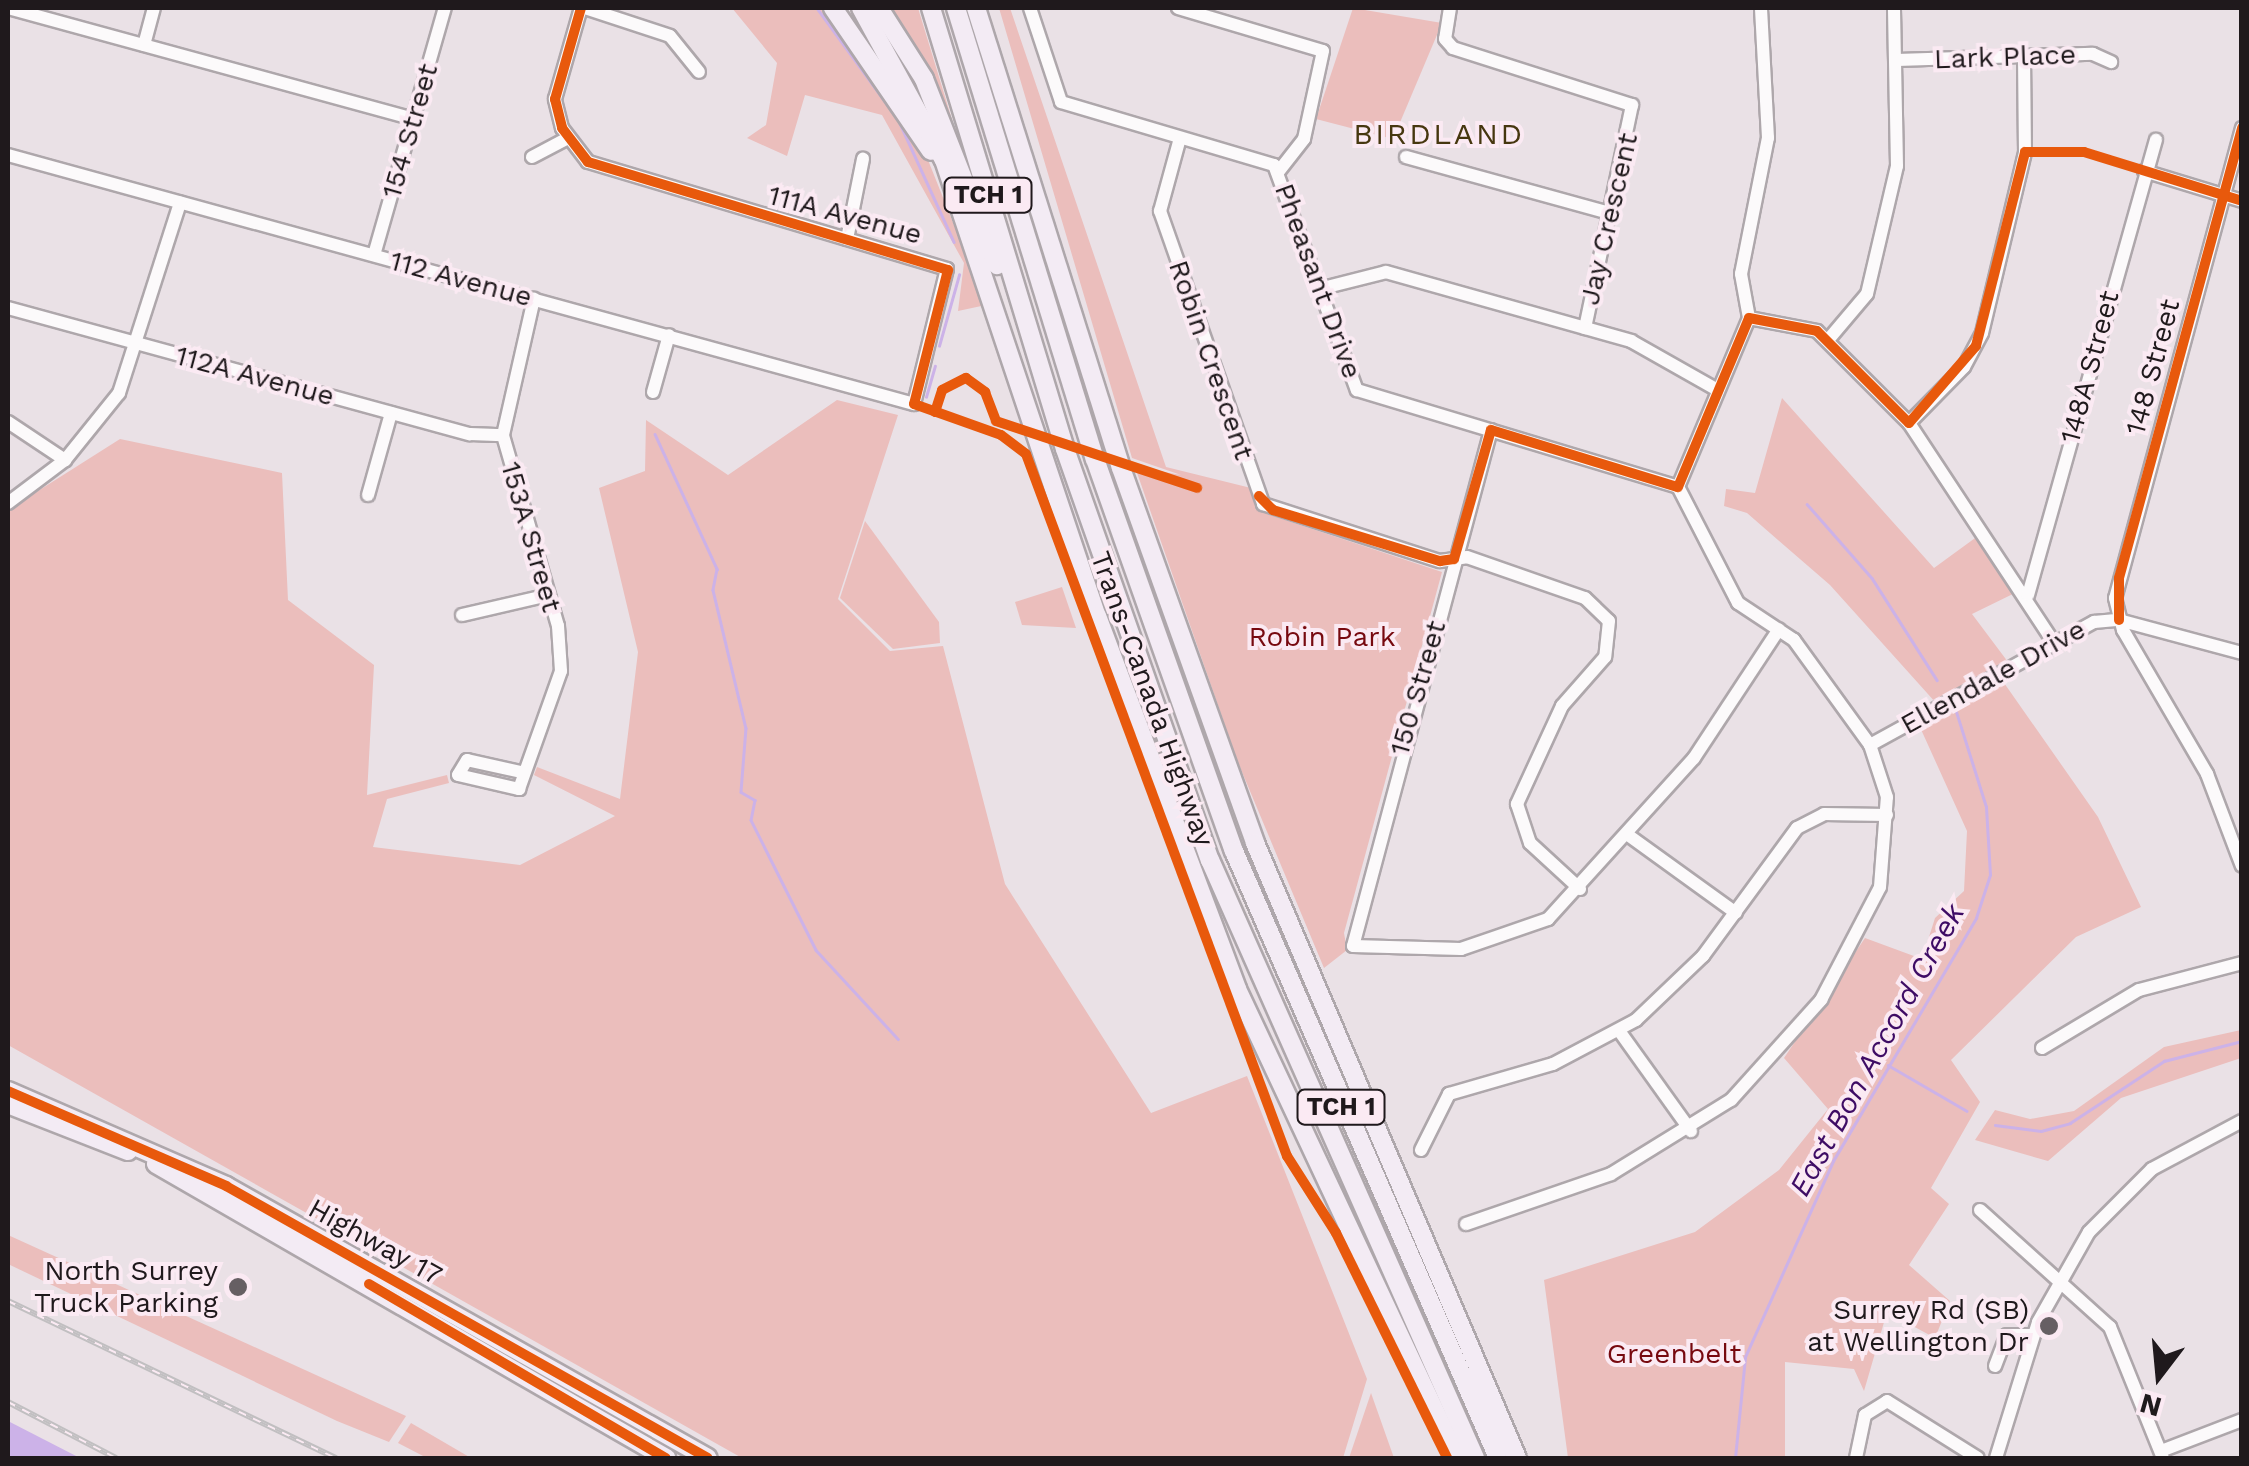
<!DOCTYPE html>
<style>
body{margin:0}
#map{position:relative;width:2249px;height:1466px;overflow:hidden;background:#eae1e6;font-family:"Work Sans",sans-serif}
div>[style]{position:absolute}
[style*='--x']{left:calc(var(--x)*1px);top:calc(var(--y)*1px);width:calc(var(--w)*1px);rotate:calc(var(--a)*1deg)}
.green>*{inset:0;background:#ebbebc}
.water>*{inset:0;background:#ccb2e8}
.stream>*{height:2.5px;margin:-1.25px;padding:0 1.25px;transform-origin:1.25px;border-radius:1.25px;background:#ccb2e8}
.roads{filter:drop-shadow(2px 0 #aea7ab) drop-shadow(-2px 0 #aea7ab) drop-shadow(0 2px #aea7ab) drop-shadow(0 -2px #aea7ab)}
.minor>*{height:12px;margin:-6px;padding:0 6px;transform-origin:6px;border-radius:6px;background:#fcfafb}
.highway>*{height:18px;margin:-9px;padding:0 9px;transform-origin:9px;border-radius:9px;background:#f3ebf4}
.rail>*{height:6px;margin-top:-3px;transform-origin:0;background:repeating-linear-gradient(90deg,#fbeaf3 0 8px,#c1bfc1 0 16px);box-sizing:border-box;border-block:2px solid #c1bfc1}
.cycleway>*{height:10px;margin:-5px;padding:0 5px;transform-origin:5px;border-radius:5px;background:#e8590c}
.dots>*{width:28px;height:28px;translate:-50% -50%;box-sizing:border-box;border:5px solid #fbeaf3;border-radius:50%}
span{translate:-50% -50%;white-space:nowrap;text-align:center;line-height:1.15;-webkit-text-stroke:8px #fbeaf3;paint-order:stroke}
.shield-label span{padding:2px 8px;background:#fbeaf3;border:2px solid;border-radius:8px;-webkit-text-stroke-width:0}
.shield-label{font-size:25px;color:#1f191c;font-weight:700}
.street-label{font-size:28px;color:#1f191c}
.park-label{font-size:28px;color:#77090f}
.poi-label{font-size:28px;color:#1f191c}
.right{translate:-100% -50%;text-align:right}
.neighbourhood-label{font-size:30px;color:#46370f;letter-spacing:2.5px}
.water-label{font-size:30px;color:#3e0c65;font-style:italic}
.frame{position:absolute;inset:0;border:10px solid #1f191c;pointer-events:none}
.north{position:absolute;left:2109px;top:1326px;width:100px;height:100px;-webkit-text-stroke:8px #fbeaf3;paint-order:stroke;rotate:196deg;font-size:28px;font-weight:700;line-height:40px;text-align:center;color:#1f191c}
.north::after{content:'';display:block;margin:auto;width:35px;height:45px;background:#1f191c;clip-path:polygon(50% 0,100% 100%,50% 72%,0 100%)}
</style>
<div id="map">
<div class="green">
<div style="clip-path:polygon(732px 8px,823px 8px,926px 155px,986px 305px,958px 311px,964px 263px,882px 115px,805px 95px,787px 156px,747px 138px,766px 125px,777px 63px)"></div>
<div style="clip-path:polygon(888px 8px,918px 8px,953px 123px,951px 124px)"></div>
<div style="clip-path:polygon(999px 8px,1010px 8px,1166px 467px,1251px 488px,1267px 514px,1442px 572px,1344px 933px,1347px 950px,1324px 968px,1237px 760px,1135px 467px,1181px 475px,1132px 458px)"></div>
<div style="clip-path:polygon(1353px 8px,1442px 23px,1393px 139px,1316px 119px)"></div>
<div style="clip-path:polygon(1782px 398px,1934px 568px,1982px 533px,2019px 591px,1972px 614px,2008px 662px,1936px 703px,1830px 585px,1747px 513px,1724px 506px,1726px 489px,1755px 493px)"></div>
<div style="clip-path:polygon(837px 400px,898px 415px,838px 599px,890px 651px,943px 646px,1005px 884px,1151px 1113px,1247px 1076px,1367px 1379px,1343px 1458px,742px 1458px,8px 1045px,8px 510px,120px 439px,282px 473px,288px 600px,374px 665px,367px 795px,447px 775px,449px 783px,387px 799px,373px 847px,520px 865px,615px 816px,534px 775px,537px 767px,620px 799px,638px 652px,599px 488px,645px 471px,646px 420px,728px 475px)"></div>
<div style="clip-path:polygon(865px 521px,939px 622px,940px 643px,893px 649px,840px 598px)"></div>
<div style="clip-path:polygon(1062px 587px,1076px 628px,1022px 625px,1015px 602px)"></div>
<div style="clip-path:polygon(2002px 680px,2098px 817px,2141px 907px,2076px 937px,1951px 1060px,1980px 1102px,1931px 1188px,1949px 1204px,1909px 1265px,1950px 1301px,1935px 1338px,1887px 1312px,1864px 1391px,1854px 1369px,1785px 1362px,1785px 1458px,1568px 1458px,1544px 1280px,1695px 1232px,1779px 1170px,1828px 1109px,1784px 1058px,1865px 938px,1922px 959px,1935px 918px,1964px 891px,1967px 831px,1919px 725px)"></div>
<div style="clip-path:polygon(2241px 1030px,2241px 1058px,2121px 1098px,2048px 1161px,1975px 1140px,1995px 1110px,2030px 1119px,2074px 1111px,2164px 1047px)"></div>
<div style="clip-path:polygon(8px 1235px,406px 1416px,389px 1442px,337px 1421px,8px 1264px)"></div>
<div style="clip-path:polygon(1371px 1393px,1394px 1458px,1349px 1458px)"></div>
<div style="clip-path:polygon(411px 1423px,471px 1458px,427px 1458px,398px 1443px)"></div>
</div>
<div class="water">
<div style="clip-path:polygon(8px 1421px,80px 1458px,8px 1458px)"></div>
</div>
<div class="stream">
<div style="--x:817;--y:8;--w:137;--a:53.9"></div>
<div style="--x:898;--y:119;--w:135;--a:65.5"></div>
<div style="--x:939;--y:346;--w:74;--a:-74.3"></div>
<div style="--x:926;--y:397;--w:32;--a:-74"></div>
<div style="--x:655;--y:434;--w:149;--a:65.3"></div>
<div style="--x:717;--y:569;--w:21;--a:101"></div>
<div style="--x:713;--y:590;--w:142;--a:76.6"></div>
<div style="--x:746;--y:728;--w:64;--a:94.5"></div>
<div style="--x:741;--y:792;--w:16;--a:30"></div>
<div style="--x:755;--y:800;--w:20;--a:101"></div>
<div style="--x:751;--y:820;--w:145;--a:63.4"></div>
<div style="--x:816;--y:950;--w:121;--a:47.3"></div>
<div style="--x:1807;--y:504;--w:98;--a:48.7"></div>
<div style="--x:1872;--y:578;--w:121;--a:57.5"></div>
<div style="--x:1888;--y:1065;--w:91;--a:30.2"></div>
<div style="--x:1995;--y:1125;--w:46;--a:7.4"></div>
<div style="--x:2041;--y:1131;--w:30;--a:-15"></div>
<div style="--x:2070;--y:1123;--w:113;--a:-33.4"></div>
<div style="--x:2164;--y:1061;--w:81;--a:-14.4"></div>
<div style="--x:1735;--y:1458;--w:101;--a:-84.3"></div>
<div style="--x:1745;--y:1357;--w:215;--a:-65.8"></div>
<div style="--x:1833;--y:1161;--w:282;--a:-59.5"></div>
<div style="--x:1976;--y:918;--w:45;--a:-72"></div>
<div style="--x:1990;--y:875;--w:68;--a:-93.4"></div>
<div style="--x:1986;--y:807;--w:100;--a:-107.5"></div>
</div>
<div class="roads">
<div class="minor">
<div style="--x:8;--y:8;--w:420;--a:15.3"></div>
<div style="--x:585;--y:8;--w:89;--a:18.2"></div>
<div style="--x:670;--y:36;--w:46;--a:51.1"></div>
<div style="--x:1030;--y:8;--w:99;--a:71.7"></div>
<div style="--x:1061;--y:102;--w:222;--a:16.5"></div>
<div style="--x:1274;--y:165;--w:240;--a:69.8"></div>
<div style="--x:1357;--y:390;--w:335;--a:16.8"></div>
<div style="--x:1178;--y:8;--w:151;--a:16.5"></div>
<div style="--x:1323;--y:51;--w:90;--a:102.2"></div>
<div style="--x:1304;--y:139;--w:41;--a:128"></div>
<div style="--x:1450;--y:8;--w:31;--a:99"></div>
<div style="--x:1445;--y:39;--w:12;--a:48"></div>
<div style="--x:1453;--y:48;--w:188;--a:17.7"></div>
<div style="--x:1632;--y:105;--w:228;--a:101.9"></div>
<div style="--x:144;--y:45;--w:38;--a:-75"></div>
<div style="--x:1897;--y:60;--w:196;--a:-1.8"></div>
<div style="--x:2093;--y:54;--w:20;--a:24"></div>
<div style="--x:2242;--y:128;--w:487;--a:105.1"></div>
<div style="--x:2115;--y:598;--w:33;--a:76"></div>
<div style="--x:2123;--y:630;--w:167;--a:59.7"></div>
<div style="--x:2207;--y:774;--w:98;--a:69.2"></div>
<div style="--x:1180;--y:138;--w:76;--a:105.3"></div>
<div style="--x:1160;--y:211;--w:311;--a:70.6"></div>
<div style="--x:1263;--y:504;--w:186;--a:17.9"></div>
<div style="--x:1440;--y:561;--w:27;--a:-8"></div>
<div style="--x:1467;--y:557;--w:125;--a:19.2"></div>
<div style="--x:1585;--y:598;--w:33;--a:44"></div>
<div style="--x:1609;--y:621;--w:36;--a:96"></div>
<div style="--x:1605;--y:657;--w:65;--a:131.3"></div>
<div style="--x:1562;--y:706;--w:108;--a:114.7"></div>
<div style="--x:1517;--y:804;--w:41;--a:71.6"></div>
<div style="--x:1530;--y:843;--w:68;--a:42.6"></div>
<div style="--x:8;--y:155;--w:940;--a:15.37"></div>
<div style="--x:914;--y:404;--w:139;--a:-76.3"></div>
<div style="--x:947;--y:269;--w:375;--a:-163.4"></div>
<div style="--x:588;--y:162;--w:43;--a:-127.4"></div>
<div style="--x:562;--y:128;--w:30;--a:-104"></div>
<div style="--x:555;--y:99;--w:95;--a:-74.1"></div>
<div style="--x:532;--y:157;--w:41;--a:-27.8"></div>
<div style="--x:1406;--y:157;--w:212;--a:15.4"></div>
<div style="--x:2144;--y:171;--w:102;--a:17"></div>
<div style="--x:847;--y:239;--w:82;--a:-78.7"></div>
<div style="--x:374;--y:255;--w:257;--a:-74"></div>
<div style="--x:1319;--y:289;--w:69;--a:-14.2"></div>
<div style="--x:1386;--y:272;--w:255;--a:15.7"></div>
<div style="--x:1631;--y:341;--w:98;--a:29.5"></div>
<div style="--x:8;--y:308;--w:479;--a:15.3"></div>
<div style="--x:470;--y:434;--w:33;--a:2"></div>
<div style="--x:1749;--y:318;--w:69;--a:10.8"></div>
<div style="--x:1817;--y:331;--w:130;--a:45"></div>
<div style="--x:1909;--y:423;--w:263;--a:56.6"></div>
<div style="--x:1749;--y:318;--w:45;--a:-100.3"></div>
<div style="--x:1741;--y:274;--w:139;--a:-78.8"></div>
<div style="--x:1768;--y:138;--w:130;--a:-93.1"></div>
<div style="--x:1828;--y:340;--w:60;--a:-49.7"></div>
<div style="--x:1867;--y:294;--w:131;--a:-76.8"></div>
<div style="--x:1897;--y:166;--w:158;--a:-91.1"></div>
<div style="--x:653;--y:392;--w:59;--a:-74.3"></div>
<div style="--x:8;--y:422;--w:69;--a:33.7"></div>
<div style="--x:1909;--y:423;--w:78;--a:-45.5"></div>
<div style="--x:1964;--y:367;--w:38;--a:-62"></div>
<div style="--x:1982;--y:333;--w:186;--a:-76.6"></div>
<div style="--x:2025;--y:152;--w:95;--a:-90.6"></div>
<div style="--x:1491;--y:430;--w:534;--a:104.97"></div>
<div style="--x:1353;--y:946;--w:108;--a:1.6"></div>
<div style="--x:1461;--y:949;--w:92;--a:-19"></div>
<div style="--x:1548;--y:919;--w:217;--a:-47.8"></div>
<div style="--x:1694;--y:758;--w:154;--a:-56.6"></div>
<div style="--x:1678;--y:487;--w:183;--a:-67.2"></div>
<div style="--x:368;--y:495;--w:85;--a:-74.3"></div>
<div style="--x:8;--y:503;--w:71;--a:-37"></div>
<div style="--x:65;--y:460;--w:86;--a:-51.1"></div>
<div style="--x:119;--y:393;--w:200;--a:-72.2"></div>
<div style="--x:2028;--y:595;--w:473;--a:-74.3"></div>
<div style="--x:462;--y:615;--w:84;--a:-13"></div>
<div style="--x:1870;--y:745;--w:256;--a:-28.8"></div>
<div style="--x:2094;--y:622;--w:25;--a:-5"></div>
<div style="--x:2119;--y:620;--w:127;--a:15"></div>
<div style="--x:521;--y:772;--w:55;--a:-167.5"></div>
<div style="--x:467;--y:760;--w:17;--a:121"></div>
<div style="--x:458;--y:775;--w:63;--a:12.9"></div>
<div style="--x:519;--y:789;--w:125;--a:-70.4"></div>
<div style="--x:561;--y:671;--w:45;--a:-93.8"></div>
<div style="--x:558;--y:626;--w:199;--a:-106.1"></div>
<div style="--x:503;--y:435;--w:140;--a:-77.2"></div>
<div style="--x:1628;--y:835;--w:133;--a:35.8"></div>
<div style="--x:1620;--y:1032;--w:122;--a:54.4"></div>
<div style="--x:2042;--y:1048;--w:113;--a:-30.9"></div>
<div style="--x:2139;--y:990;--w:106;--a:-14.7"></div>
<div style="--x:1421;--y:1150;--w:63;--a:-63.4"></div>
<div style="--x:1449;--y:1094;--w:108;--a:-16.1"></div>
<div style="--x:1553;--y:1064;--w:94;--a:-27.9"></div>
<div style="--x:1636;--y:1020;--w:93;--a:-43.7"></div>
<div style="--x:1703;--y:956;--w:159;--a:-53.7"></div>
<div style="--x:1797;--y:828;--w:30;--a:-27"></div>
<div style="--x:1824;--y:814;--w:63;--a:0.9"></div>
<div style="--x:1980;--y:1210;--w:175;--a:42"></div>
<div style="--x:2110;--y:1327;--w:141;--a:68"></div>
<div style="--x:1466;--y:1224;--w:153;--a:-19"></div>
<div style="--x:1611;--y:1174;--w:141;--a:-31.7"></div>
<div style="--x:1731;--y:1100;--w:135;--a:-48"></div>
<div style="--x:1821;--y:1000;--w:127;--a:-62.4"></div>
<div style="--x:1880;--y:887;--w:90;--a:-85.6"></div>
<div style="--x:1887;--y:797;--w:55;--a:-108.1"></div>
<div style="--x:1870;--y:745;--w:130;--a:-125.9"></div>
<div style="--x:1794;--y:640;--w:67;--a:-146.5"></div>
<div style="--x:1738;--y:603;--w:131;--a:-117.3"></div>
<div style="--x:1995;--y:1366;--w:33;--a:-69"></div>
<div style="--x:2007;--y:1335;--w:25;--a:0"></div>
<div style="--x:2161;--y:1451;--w:87;--a:-20.9"></div>
<div style="--x:1856;--y:1458;--w:44;--a:-78.2"></div>
<div style="--x:1865;--y:1415;--w:26;--a:-32"></div>
<div style="--x:1887;--y:1401;--w:107;--a:32.1"></div>
<div style="--x:1996;--y:1458;--w:142;--a:-72.8"></div>
<div style="--x:2038;--y:1322;--w:103;--a:-60.5"></div>
<div style="--x:2089;--y:1232;--w:89;--a:-45"></div>
<div style="--x:2152;--y:1169;--w:102;--a:-28.1"></div>
</div>
<div class="highway">
<div style="--x:833;--y:8;--w:173;--a:55.6"></div>
<div style="--x:861;--y:8;--w:173;--a:61.4"></div>
<div style="--x:944;--y:160;--w:481;--a:71.5"></div>
<div style="--x:1097;--y:616;--w:398;--a:69.4"></div>
<div style="--x:1237;--y:989;--w:518;--a:64.87"></div>
<div style="--x:879;--y:8;--w:84;--a:57.6"></div>
<div style="--x:924;--y:79;--w:200;--a:68.6"></div>
<div style="--x:931;--y:8;--w:461;--a:73.1"></div>
<div style="--x:1065;--y:449;--w:436;--a:70.6"></div>
<div style="--x:1210;--y:860;--w:654;--a:66.1"></div>
<div style="--x:956;--y:8;--w:472;--a:72.9"></div>
<div style="--x:1095;--y:459;--w:416;--a:70.5"></div>
<div style="--x:1234;--y:851;--w:662;--a:66.49"></div>
<div style="--x:976;--y:8;--w:482;--a:72.5"></div>
<div style="--x:1121;--y:468;--w:398;--a:70.3"></div>
<div style="--x:1255;--y:843;--w:668;--a:66.93"></div>
<div style="--x:8;--y:1091;--w:238;--a:23.5"></div>
<div style="--x:226;--y:1186;--w:553;--a:29.44"></div>
<div style="--x:8;--y:1104;--w:129;--a:21.4"></div>
<div style="--x:156;--y:1164;--w:589;--a:29.96"></div>
</div>
</div>
<div class="rail">
<div style="--x:8;--y:1301;--w:364;--a:25.6"></div>
<div style="--x:8;--y:1402;--w:122;--a:27.4"></div>
</div>
<div class="cycleway">
<div style="--x:581;--y:8;--w:95;--a:105.9"></div>
<div style="--x:555;--y:99;--w:30;--a:76"></div>
<div style="--x:562;--y:128;--w:43;--a:52.6"></div>
<div style="--x:588;--y:162;--w:376;--a:16.7"></div>
<div style="--x:948;--y:270;--w:138;--a:104.2"></div>
<div style="--x:914;--y:404;--w:92;--a:19.6"></div>
<div style="--x:1001;--y:435;--w:31;--a:37"></div>
<div style="--x:1026;--y:454;--w:749;--a:69.61"></div>
<div style="--x:1287;--y:1156;--w:91;--a:57.5"></div>
<div style="--x:1336;--y:1233;--w:251;--a:63.7"></div>
<div style="--x:935;--y:412;--w:23;--a:-72"></div>
<div style="--x:942;--y:390;--w:27;--a:-27"></div>
<div style="--x:966;--y:378;--w:24;--a:36"></div>
<div style="--x:985;--y:392;--w:31;--a:69"></div>
<div style="--x:996;--y:421;--w:212;--a:18.4"></div>
<div style="--x:1259;--y:496;--w:20;--a:45"></div>
<div style="--x:1273;--y:510;--w:175;--a:17"></div>
<div style="--x:1440;--y:561;--w:14;--a:-8"></div>
<div style="--x:1454;--y:559;--w:134;--a:-74"></div>
<div style="--x:1491;--y:430;--w:195;--a:17"></div>
<div style="--x:1678;--y:487;--w:183;--a:-67.2"></div>
<div style="--x:1749;--y:318;--w:69;--a:10.8"></div>
<div style="--x:1817;--y:331;--w:130;--a:45"></div>
<div style="--x:1909;--y:423;--w:102;--a:-49"></div>
<div style="--x:1976;--y:346;--w:200;--a:-75.8"></div>
<div style="--x:2025;--y:152;--w:59;--a:0"></div>
<div style="--x:2084;--y:152;--w:165;--a:17.2"></div>
<div style="--x:2119;--y:620;--w:42;--a:-90"></div>
<div style="--x:2119;--y:578;--w:467;--a:-74.7"></div>
<div style="--x:8;--y:1091;--w:238;--a:23.5"></div>
<div style="--x:226;--y:1186;--w:553;--a:29.44"></div>
<div style="--x:369;--y:1284;--w:344;--a:30.4"></div>
</div>
<div class="dots">
<div style="left:238px;top:1287px;background:#665f63"></div>
<div style="left:2049px;top:1326px;background:#665f63"></div>
</div>
<div class="shield-label">
<span style="left:988px;top:195px">TCH 1</span>
<span style="left:1341px;top:1107px">TCH 1</span>
</div>
<div class="street-label">
<span style="left:2005px;top:57px;rotate:-2deg">Lark Place</span>
<span style="left:410px;top:131px;rotate:-74deg">154 Street</span>
<span style="left:845px;top:215px;rotate:15deg">111A Avenue</span>
<span style="left:1609px;top:219px;rotate:-77deg">Jay Crescent</span>
<span style="left:461px;top:279px;rotate:15deg">112 Avenue</span>
<span style="left:1318px;top:281px;rotate:70deg">Pheasant Drive</span>
<span style="left:1211px;top:360px;rotate:71deg">Robin Crescent</span>
<span style="left:2090px;top:367px;rotate:-75deg">148A Street</span>
<span style="left:2153px;top:367px;rotate:-75deg">148 Street</span>
<span style="left:255px;top:376px;rotate:15deg">112A Avenue</span>
<span style="left:531px;top:537px;rotate:74deg">153A Street</span>
<span style="left:1993px;top:677px;rotate:-29deg">Ellendale Drive</span>
<span style="left:1418px;top:688px;rotate:-74deg">150 Street</span>
<span style="left:1152px;top:699px;rotate:70deg">Trans-Canada Highway</span>
<span style="left:375px;top:1242px;rotate:29deg">Highway 17</span>
</div>
<div class="park-label">
<span style="left:1322px;top:637px">Robin Park</span>
<span style="left:1674px;top:1354px">Greenbelt</span>
</div>
<div class="poi-label">
<span class="right" style="left:218px;top:1287px">North Surrey<br>Truck Parking</span>
<span class="right" style="left:2029px;top:1326px">Surrey Rd (SB)<br>at Wellington Dr</span>
</div>
<div class="neighbourhood-label">
<span style="left:1439px;top:134px">BIRDLAND</span>
</div>
<div class="water-label">
<span style="left:1877px;top:1050px;rotate:-61deg">East Bon Accord Creek</span>
</div>
<div class="frame"></div>
<div class="north">N</div>
</div>
